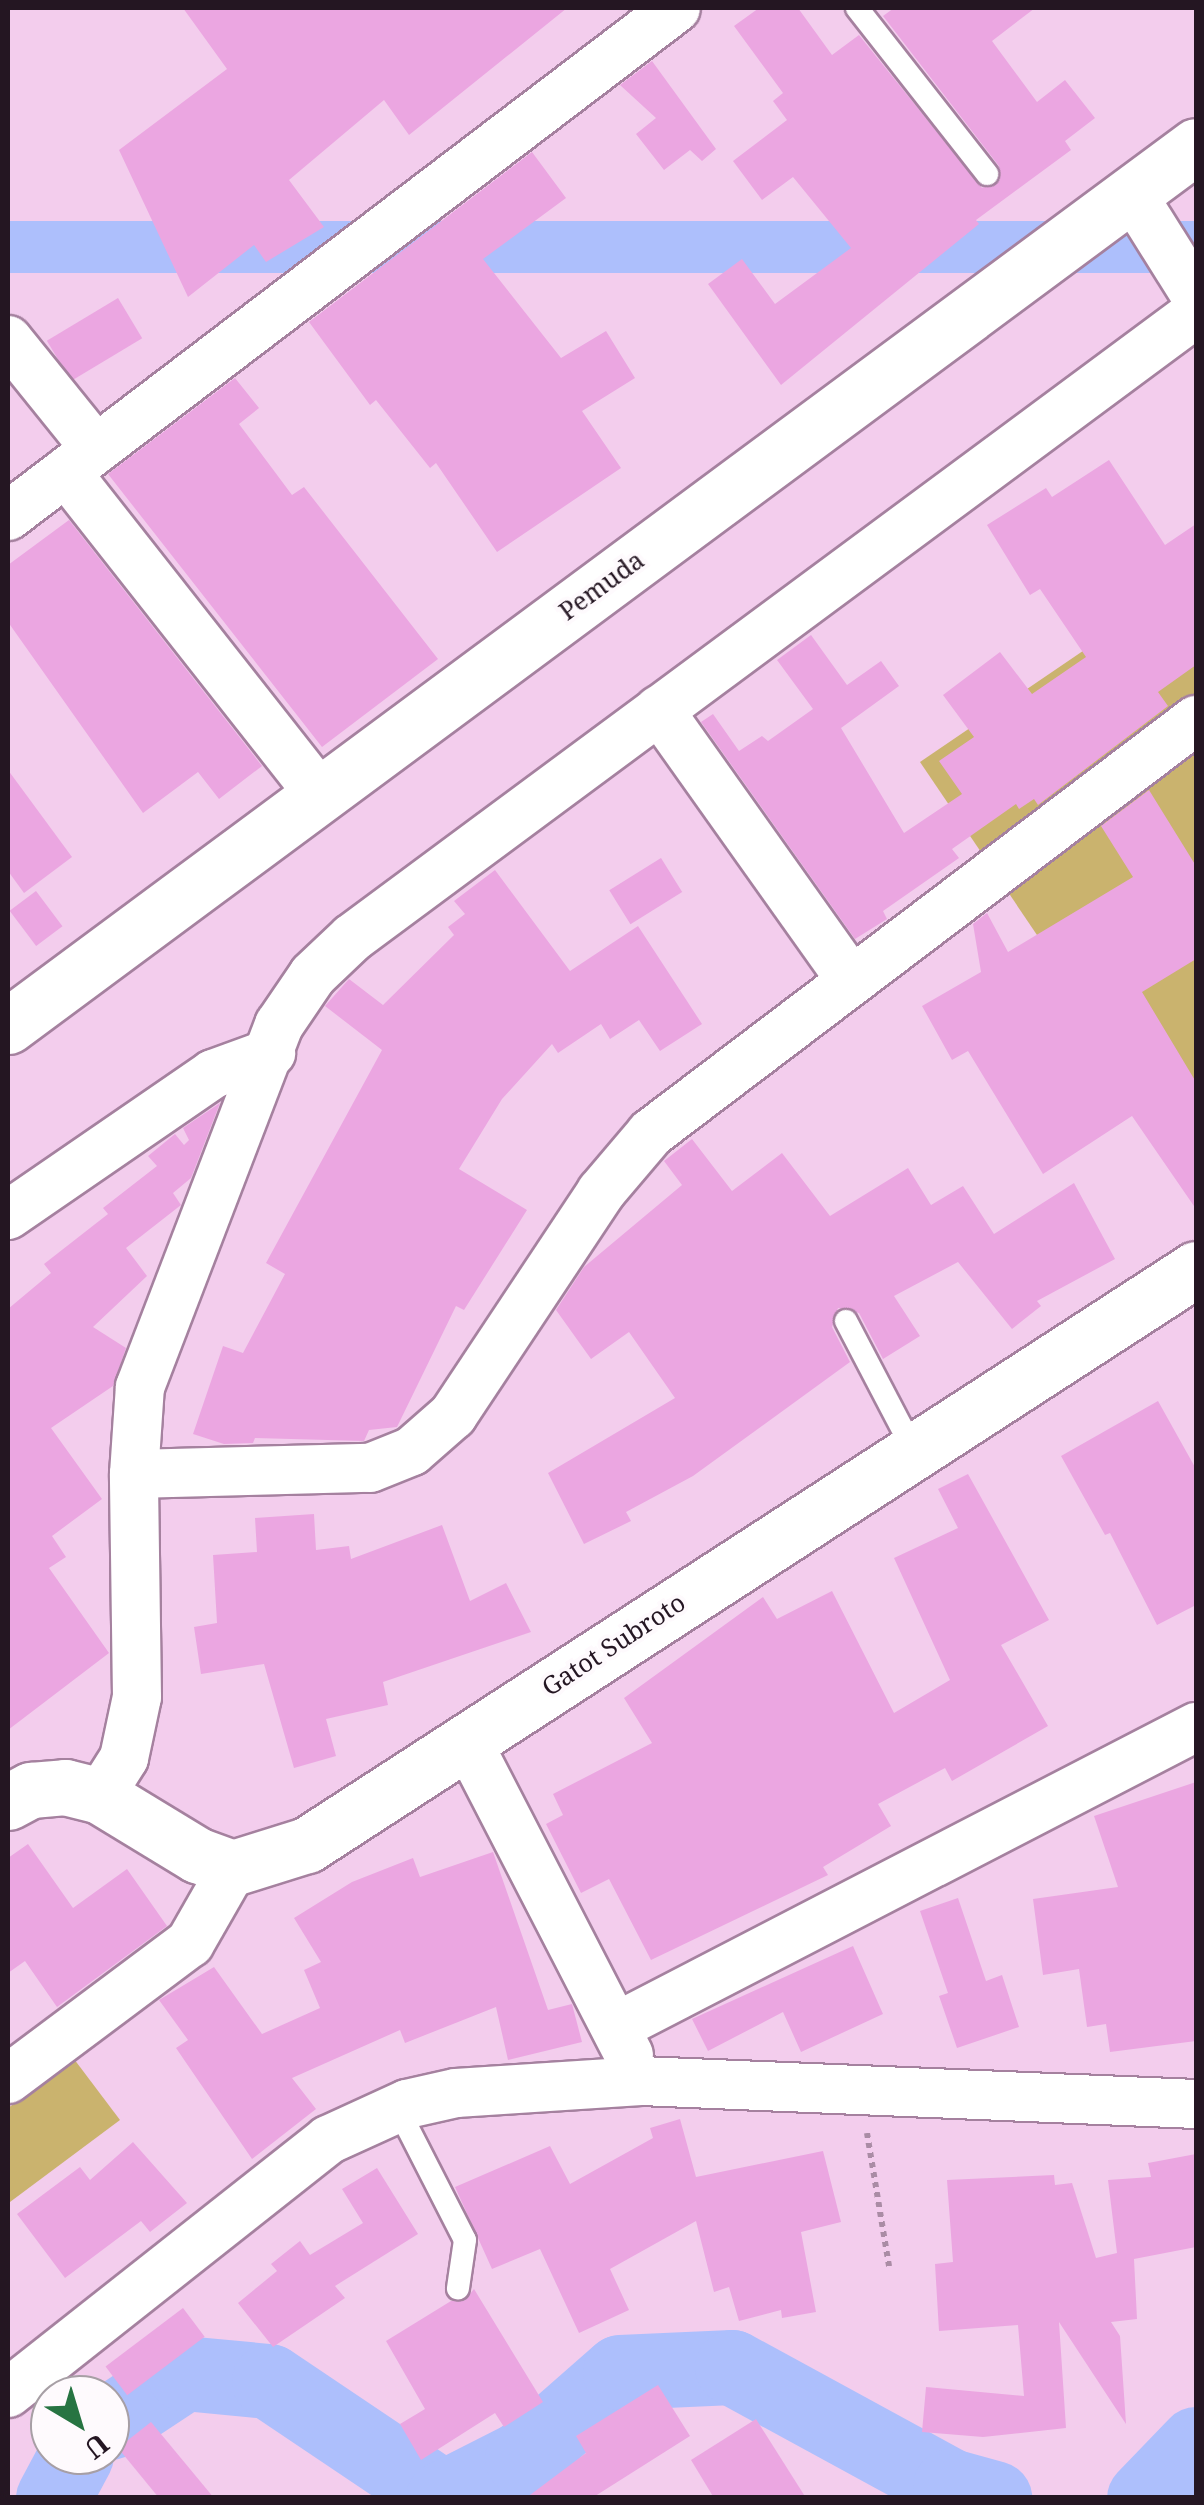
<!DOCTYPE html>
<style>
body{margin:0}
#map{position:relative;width:1204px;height:2505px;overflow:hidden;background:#f3cded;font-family:"Noto Serif",serif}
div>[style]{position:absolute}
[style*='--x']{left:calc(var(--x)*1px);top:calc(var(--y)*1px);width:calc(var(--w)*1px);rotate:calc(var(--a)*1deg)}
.green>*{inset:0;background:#cab36e}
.water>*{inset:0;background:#adbffc;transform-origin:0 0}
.river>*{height:75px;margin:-37.5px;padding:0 37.5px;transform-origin:37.5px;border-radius:37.5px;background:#adbffc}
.building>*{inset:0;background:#eba6e1;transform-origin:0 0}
.path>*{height:6px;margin-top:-3px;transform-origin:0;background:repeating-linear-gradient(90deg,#aa8ca5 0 5px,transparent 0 10px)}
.roads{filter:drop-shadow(2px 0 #a5819f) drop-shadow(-2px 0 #a5819f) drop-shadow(0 2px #a5819f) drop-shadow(0 -2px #a5819f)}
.lane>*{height:22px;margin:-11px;padding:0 11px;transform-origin:11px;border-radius:11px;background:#fff}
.street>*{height:48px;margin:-24px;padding:0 24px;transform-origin:24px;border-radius:24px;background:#fff}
.secondary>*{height:55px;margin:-27.5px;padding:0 27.5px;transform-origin:27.5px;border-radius:27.5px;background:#fff}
span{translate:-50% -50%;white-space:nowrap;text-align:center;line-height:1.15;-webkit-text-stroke:8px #fefafd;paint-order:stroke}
.street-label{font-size:25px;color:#241622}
.frame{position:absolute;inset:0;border:10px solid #241622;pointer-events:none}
.north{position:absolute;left:30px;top:2375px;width:100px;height:100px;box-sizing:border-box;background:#fefafd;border:2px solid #a79fa5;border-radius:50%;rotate:142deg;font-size:28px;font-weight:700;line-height:40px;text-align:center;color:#241622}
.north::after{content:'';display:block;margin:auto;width:35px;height:45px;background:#277442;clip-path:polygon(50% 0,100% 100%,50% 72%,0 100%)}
</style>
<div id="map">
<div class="green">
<div style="clip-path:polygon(1196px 574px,1196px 1170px,920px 762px)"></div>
<div style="clip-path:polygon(74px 2059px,120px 2120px,10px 2202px,8px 2108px)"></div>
</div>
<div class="water">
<div style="left:1196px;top:221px;width:52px;height:1480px;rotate:90deg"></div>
</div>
<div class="river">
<div style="--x:110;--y:2422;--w:89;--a:-33.5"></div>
<div style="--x:184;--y:2373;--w:85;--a:5.4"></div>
<div style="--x:269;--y:2381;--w:210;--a:33.9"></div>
<div style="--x:443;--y:2498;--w:89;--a:-26.9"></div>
<div style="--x:522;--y:2458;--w:130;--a:-41.3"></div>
<div style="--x:620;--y:2372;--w:112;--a:-2.6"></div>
<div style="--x:732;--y:2367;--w:248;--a:28.6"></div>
<div style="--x:950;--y:2486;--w:46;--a:15.3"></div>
<div style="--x:53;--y:2498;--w:49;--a:-61.9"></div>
<div style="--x:1144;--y:2498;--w:75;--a:-46.1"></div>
</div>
<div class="building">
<div style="clip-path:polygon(183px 8px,567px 8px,409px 135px,384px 100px,289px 180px,324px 227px,266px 262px,254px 245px,188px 297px,119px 150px,227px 69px)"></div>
<div style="clip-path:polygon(759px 8px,798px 8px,832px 55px,859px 35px,982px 188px,1000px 180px,999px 166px,883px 16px,894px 8px,1035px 8px,992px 41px,1037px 102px,1065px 80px,1095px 118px,1065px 141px,1071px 150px,976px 220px,979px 224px,781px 385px,708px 284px,742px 259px,775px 304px,851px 248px,793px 177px,762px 200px,733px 161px,787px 120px,773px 101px,783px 93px,734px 26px)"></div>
<div style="clip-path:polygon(652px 61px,716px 149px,702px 161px,690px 150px,664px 170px,636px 134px,656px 118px,620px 85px)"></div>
<div style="clip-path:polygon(532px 152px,566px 198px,483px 259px,561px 358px,606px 331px,635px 378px,582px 411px,621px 468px,497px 552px,436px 463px,430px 468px,376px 400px,370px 405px,309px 322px)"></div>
<div style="left:118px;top:298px;width:47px;height:83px;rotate:59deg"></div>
<div style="clip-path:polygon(235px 378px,259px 408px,239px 424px,292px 495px,304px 487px,438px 659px,322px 747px,108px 474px)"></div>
<div style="clip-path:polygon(1109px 460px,1165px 545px,1196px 524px,1196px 665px,1158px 692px,1168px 706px,1038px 805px,1034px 799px,1019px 809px,1016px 804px,952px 849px,959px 858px,883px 911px,887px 919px,855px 939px,701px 722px,713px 714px,739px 751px,762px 736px,768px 741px,813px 709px,777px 660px,811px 635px,847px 685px,881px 661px,899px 686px,841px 728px,904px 833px,962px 794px,939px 761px,974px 737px,943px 695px,1000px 652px,1032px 694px,1086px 657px,1040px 589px,1030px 595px,987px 525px,1046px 488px,1052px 497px)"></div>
<div style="clip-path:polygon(69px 520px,262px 766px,219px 799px,198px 772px,143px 813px,8px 622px,8px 565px)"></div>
<div style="clip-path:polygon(8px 770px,72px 857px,24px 893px,8px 871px)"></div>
<div style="clip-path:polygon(1149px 790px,1196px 866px,1196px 959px,1142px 992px,1196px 1082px,1196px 1209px,1132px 1116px,1043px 1174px,968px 1051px,952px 1060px,922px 1006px,981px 972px,973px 924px,987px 913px,1008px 952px,1133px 877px,1101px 826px)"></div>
<div style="left:661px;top:858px;width:40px;height:61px;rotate:58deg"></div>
<div style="clip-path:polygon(495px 870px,570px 971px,638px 926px,702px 1024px,660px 1051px,639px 1020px,610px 1039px,601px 1024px,558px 1053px,552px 1044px,502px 1099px,459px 1169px,527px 1210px,464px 1310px,456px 1306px,397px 1427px,369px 1430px,364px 1441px,255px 1438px,253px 1443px,224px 1444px,193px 1434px,223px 1346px,243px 1353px,285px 1274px,266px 1263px,382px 1050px,325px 1006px,349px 979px,383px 1005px,454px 935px,448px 927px,465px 914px,454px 901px)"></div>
<div style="left:36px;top:891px;width:44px;height:33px;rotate:53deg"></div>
<div style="clip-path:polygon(220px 1103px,191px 1178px,173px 1193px,181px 1205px,126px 1248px,147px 1276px,93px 1327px,126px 1348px,113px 1386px,51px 1428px,102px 1499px,52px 1536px,66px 1557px,49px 1568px,109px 1653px,8px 1730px,8px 1309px,51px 1273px,44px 1264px,108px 1214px,103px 1208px,157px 1166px,148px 1156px,175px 1134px,184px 1145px,189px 1140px,183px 1128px)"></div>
<div style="clip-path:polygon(692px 1139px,732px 1191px,782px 1153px,830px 1216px,908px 1168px,931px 1205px,963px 1186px,994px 1234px,1074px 1183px,1115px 1259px,1037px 1301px,1041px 1306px,1012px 1329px,958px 1262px,894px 1296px,920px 1336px,883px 1359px,859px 1313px,838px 1308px,832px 1327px,850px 1362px,693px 1476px,626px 1512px,631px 1521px,584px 1544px,548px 1473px,675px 1398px,629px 1332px,591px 1359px,556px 1310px,584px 1267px,682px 1185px,664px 1161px)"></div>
<div style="clip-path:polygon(1158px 1401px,1196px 1469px,1196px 1605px,1157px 1625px,1110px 1533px,1105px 1535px,1061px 1456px)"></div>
<div style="clip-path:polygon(968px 1474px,1049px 1620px,1001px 1645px,1048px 1726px,952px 1781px,945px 1768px,878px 1804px,891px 1826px,823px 1867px,828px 1875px,651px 1960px,609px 1879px,581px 1893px,546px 1824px,563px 1815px,553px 1794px,652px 1743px,624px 1698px,763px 1597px,777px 1619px,832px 1591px,894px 1713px,950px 1680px,894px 1558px,958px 1528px,938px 1489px)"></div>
<div style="clip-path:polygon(314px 1514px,316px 1550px,349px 1546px,351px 1559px,442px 1525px,470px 1601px,506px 1583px,531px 1632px,383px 1682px,388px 1705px,326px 1719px,336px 1756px,294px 1768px,264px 1664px,201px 1674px,194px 1627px,217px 1623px,213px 1555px,257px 1552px,255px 1518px)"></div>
<div style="clip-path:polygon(1196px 1782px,1196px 2041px,1110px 2052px,1106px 2024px,1087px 2027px,1079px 1969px,1043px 1975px,1033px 1899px,1118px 1887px,1094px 1816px)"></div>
<div style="clip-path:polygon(28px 1844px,73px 1908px,127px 1869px,167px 1926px,57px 2007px,25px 1961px,8px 1973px,8px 1858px)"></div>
<div style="clip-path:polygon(493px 1852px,548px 2010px,572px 2004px,582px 2042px,508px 2060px,496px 2007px,405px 2043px,400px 2030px,292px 2078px,316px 2109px,252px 2159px,176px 2048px,188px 2040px,159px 2000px,214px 1967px,262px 2034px,320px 2008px,304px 1970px,321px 1962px,294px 1918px,352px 1882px,413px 1858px,420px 1877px)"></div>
<div style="clip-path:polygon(958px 1898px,986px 1981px,1002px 1975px,1019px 2027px,957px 2048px,939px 1996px,948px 1993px,920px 1911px)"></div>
<div style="clip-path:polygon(853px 1946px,883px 2014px,801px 2052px,783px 2012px,708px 2051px,692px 2019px)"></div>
<div style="clip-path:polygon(680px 2119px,696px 2177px,823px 2151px,841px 2222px,801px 2232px,816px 2312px,782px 2318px,781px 2310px,739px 2321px,729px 2287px,714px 2292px,696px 2221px,610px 2269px,629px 2310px,579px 2333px,540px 2249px,492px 2269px,455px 2187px,550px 2146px,570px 2184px,653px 2138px,650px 2128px)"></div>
<div style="clip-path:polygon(133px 2142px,187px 2203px,150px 2232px,141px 2221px,65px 2278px,17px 2214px,80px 2167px,90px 2180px)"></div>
<div style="clip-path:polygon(1196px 2154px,1196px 2247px,1134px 2259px,1137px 2319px,1111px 2322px,1120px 2336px,1126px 2424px,1059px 2322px,1066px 2428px,983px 2437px,922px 2432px,926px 2387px,1024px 2396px,1018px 2325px,939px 2331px,935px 2264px,953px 2262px,947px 2180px,1054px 2175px,1055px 2185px,1072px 2183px,1096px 2258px,1117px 2253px,1108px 2180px,1151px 2177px,1148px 2163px)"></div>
<div style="clip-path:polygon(377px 2168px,418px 2234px,335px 2286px,345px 2298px,273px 2347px,238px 2303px,277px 2271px,271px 2264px,300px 2241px,310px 2255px,363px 2223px,342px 2189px)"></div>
<div style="clip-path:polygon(474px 2289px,543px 2402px,504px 2427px,495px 2413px,421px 2460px,400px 2424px,425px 2409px,386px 2341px,451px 2301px,464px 2301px)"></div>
<div style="left:183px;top:2308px;width:36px;height:97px;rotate:53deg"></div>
<div style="clip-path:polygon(658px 2385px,690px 2436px,592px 2498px,526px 2498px,586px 2453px,576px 2436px)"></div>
<div style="clip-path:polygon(756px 2419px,806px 2498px,714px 2498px,691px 2460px)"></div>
<div style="clip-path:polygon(151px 2422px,214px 2498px,159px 2498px,118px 2448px)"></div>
</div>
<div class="path">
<div style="--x:867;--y:2133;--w:135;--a:80.6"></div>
</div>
<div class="roads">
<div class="lane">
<div style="--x:857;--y:8;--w:211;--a:51.9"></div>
<div style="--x:846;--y:1321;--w:147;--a:62.4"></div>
<div style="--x:397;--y:2107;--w:149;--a:62.9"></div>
<div style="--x:465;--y:2240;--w:49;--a:98.3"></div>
</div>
<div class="street">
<div style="--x:1132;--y:194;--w:120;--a:57.9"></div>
<div style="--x:8;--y:340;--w:140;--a:51.1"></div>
<div style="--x:66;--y:472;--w:410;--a:51.8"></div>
<div style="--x:8;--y:516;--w:839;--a:-37.25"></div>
<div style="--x:659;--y:710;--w:330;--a:54.6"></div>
<div style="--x:8;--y:1215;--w:249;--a:-34.5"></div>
<div style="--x:213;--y:1074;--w:62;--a:-19.9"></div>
<div style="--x:134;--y:1474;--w:236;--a:-1.5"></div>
<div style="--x:370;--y:1468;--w:45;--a:-22"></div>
<div style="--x:412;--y:1451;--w:55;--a:-41.3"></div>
<div style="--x:453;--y:1415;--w:268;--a:-56.4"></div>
<div style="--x:601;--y:1192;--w:77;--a:-49.7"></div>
<div style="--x:651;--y:1133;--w:684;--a:-37.15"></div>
<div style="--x:467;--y:1741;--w:353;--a:62.7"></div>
<div style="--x:100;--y:1796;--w:45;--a:-57.7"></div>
<div style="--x:124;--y:1758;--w:62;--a:-78"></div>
<div style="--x:137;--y:1697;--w:223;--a:-90.8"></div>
<div style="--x:134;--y:1474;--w:87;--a:-86.1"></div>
<div style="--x:140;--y:1387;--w:388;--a:-69"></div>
<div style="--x:279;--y:1025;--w:60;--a:-55.8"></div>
<div style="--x:313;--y:975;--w:54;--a:-43.5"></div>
<div style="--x:352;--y:938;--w:1050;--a:-36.52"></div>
<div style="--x:616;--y:2027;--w:653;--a:-27.35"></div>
<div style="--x:8;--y:2079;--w:227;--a:-36.8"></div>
<div style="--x:190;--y:1943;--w:86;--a:-60.2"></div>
<div style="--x:8;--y:2393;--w:408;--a:-38.3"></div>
<div style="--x:328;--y:2140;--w:87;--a:-24.5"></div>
<div style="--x:407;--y:2104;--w:50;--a:-12.7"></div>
<div style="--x:456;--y:2093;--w:185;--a:-3.7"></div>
<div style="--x:641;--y:2081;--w:555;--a:2.37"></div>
</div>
<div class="secondary">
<div style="--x:8;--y:1026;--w:1478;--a:-36.53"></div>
<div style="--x:8;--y:1802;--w:26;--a:-28"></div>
<div style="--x:31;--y:1790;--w:34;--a:-5"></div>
<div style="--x:65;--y:1787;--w:36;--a:14"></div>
<div style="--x:100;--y:1796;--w:114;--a:31.3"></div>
<div style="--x:197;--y:1855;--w:38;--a:20"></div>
<div style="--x:233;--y:1868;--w:77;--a:-17.3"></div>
<div style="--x:307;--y:1845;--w:1059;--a:-32.94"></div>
</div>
</div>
<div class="street-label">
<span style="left:601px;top:585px;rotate:-36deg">Pemuda</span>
<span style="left:613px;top:1644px;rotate:-33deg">Gatot Subroto</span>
</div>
<div class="frame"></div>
<div class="north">U</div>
</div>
